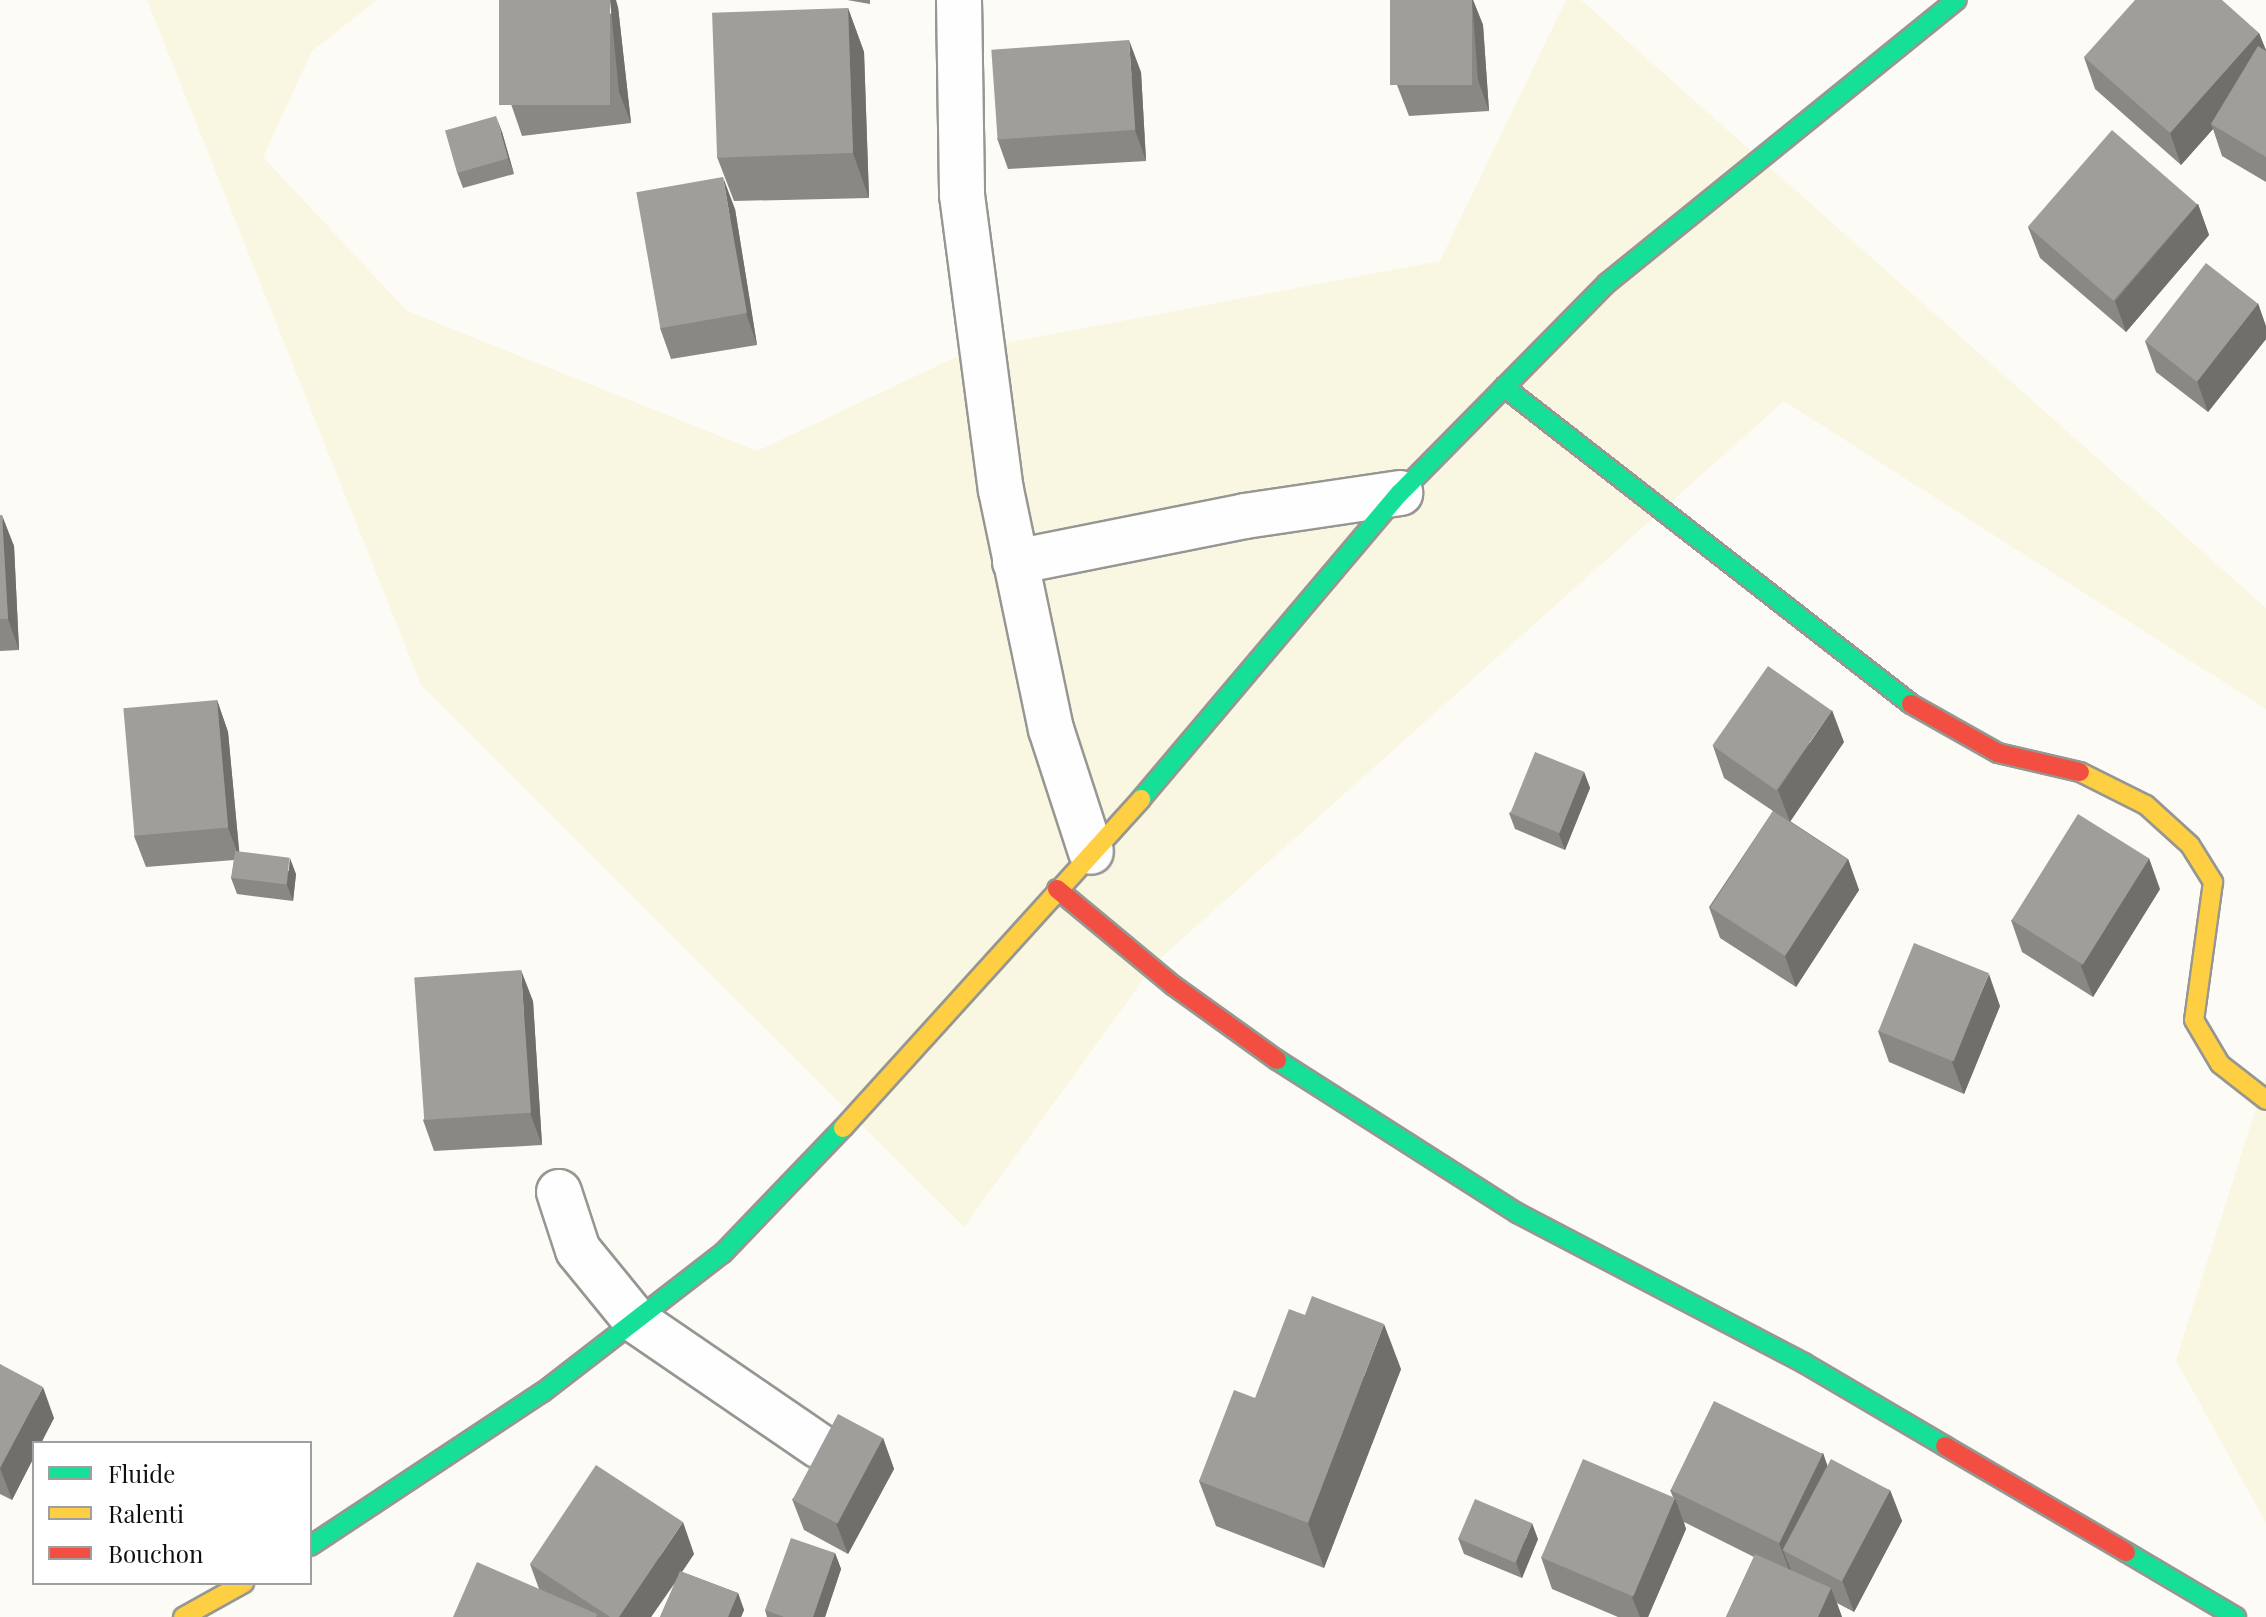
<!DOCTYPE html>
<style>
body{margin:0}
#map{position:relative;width:2266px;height:1617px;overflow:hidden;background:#fcfbf5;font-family:"Playfair Display",serif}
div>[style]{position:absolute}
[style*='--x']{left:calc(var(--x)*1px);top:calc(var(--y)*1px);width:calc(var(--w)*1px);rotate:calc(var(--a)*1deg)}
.farmland>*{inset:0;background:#f9f7e1}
.roads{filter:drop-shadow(2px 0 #969693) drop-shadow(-2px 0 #969693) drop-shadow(0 2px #969693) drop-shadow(0 -2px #969693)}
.street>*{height:44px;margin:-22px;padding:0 22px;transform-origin:22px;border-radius:22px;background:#fffefe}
.fast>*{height:18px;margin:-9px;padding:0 9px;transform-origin:9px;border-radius:9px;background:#16e098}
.slow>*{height:18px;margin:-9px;padding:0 9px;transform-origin:9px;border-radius:9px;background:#ffcf43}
.jam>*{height:18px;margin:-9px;padding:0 9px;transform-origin:9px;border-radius:9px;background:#f24e42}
.wall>*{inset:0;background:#8a8884}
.shaded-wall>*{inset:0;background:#706f6c}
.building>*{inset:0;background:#a09e9a;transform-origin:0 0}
span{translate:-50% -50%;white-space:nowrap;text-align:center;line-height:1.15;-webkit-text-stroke:8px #fff;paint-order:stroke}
.legend{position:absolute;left:32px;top:1441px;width:280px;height:144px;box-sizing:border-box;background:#fff;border:2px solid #9f9f9f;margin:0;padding:10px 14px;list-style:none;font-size:24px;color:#101010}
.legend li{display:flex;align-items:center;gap:16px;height:40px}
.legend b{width:40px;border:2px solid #9f9f9f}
</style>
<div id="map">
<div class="farmland">
<div style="clip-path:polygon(147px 0,377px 0,312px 51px,263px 157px,407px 311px,757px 451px,973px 349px,1440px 261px,1566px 0,1581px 0,2266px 608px,2266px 709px,1784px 401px,1155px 963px,964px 1227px,421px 685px)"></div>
<div style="clip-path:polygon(2266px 1077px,2266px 1523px,2176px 1360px)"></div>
</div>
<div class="roads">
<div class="street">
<div style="--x:959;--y:0;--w:195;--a:89.1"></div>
<div style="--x:962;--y:195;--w:298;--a:82.5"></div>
<div style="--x:1001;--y:490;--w:244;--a:78.2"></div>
<div style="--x:1051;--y:729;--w:129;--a:72"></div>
<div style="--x:1015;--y:562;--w:235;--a:-11.3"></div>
<div style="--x:1245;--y:516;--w:157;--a:-8.4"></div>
<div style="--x:559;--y:1192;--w:61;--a:71.9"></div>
<div style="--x:578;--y:1250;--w:90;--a:50.8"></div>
<div style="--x:635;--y:1320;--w:223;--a:34.4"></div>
</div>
<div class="fast">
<div style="--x:1504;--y:387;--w:516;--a:37.91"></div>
<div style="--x:1141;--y:799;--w:401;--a:-49.8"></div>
<div style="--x:1400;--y:493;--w:295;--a:-45.4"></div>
<div style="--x:1607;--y:283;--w:450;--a:-39"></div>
<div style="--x:1277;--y:1060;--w:285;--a:32.5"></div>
<div style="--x:1517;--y:1213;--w:324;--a:27.6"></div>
<div style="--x:1804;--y:1363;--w:164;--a:30.5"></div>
<div style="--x:310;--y:1546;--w:279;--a:-33.5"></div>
<div style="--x:543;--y:1392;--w:227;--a:-37.7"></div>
<div style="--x:723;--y:1253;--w:173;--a:-46.2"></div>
<div style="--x:2126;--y:1552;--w:128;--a:30.6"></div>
</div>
<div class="slow">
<div style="--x:2080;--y:772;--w:74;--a:26.6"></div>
<div style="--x:2146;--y:805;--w:59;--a:42.3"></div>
<div style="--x:2190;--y:845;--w:44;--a:58.1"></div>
<div style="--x:2213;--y:882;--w:139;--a:97.8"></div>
<div style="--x:2194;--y:1020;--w:51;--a:59.4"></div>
<div style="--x:2220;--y:1064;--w:58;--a:38"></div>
<div style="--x:843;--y:1128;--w:444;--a:-47.8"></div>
<div style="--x:183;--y:1617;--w:70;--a:-29.1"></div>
</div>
<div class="jam">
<div style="--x:1911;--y:704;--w:100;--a:29.4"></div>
<div style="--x:1998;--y:753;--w:84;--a:13"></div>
<div style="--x:1057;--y:889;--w:152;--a:39.7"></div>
<div style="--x:1174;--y:986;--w:127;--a:35.7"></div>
<div style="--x:1945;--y:1446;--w:210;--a:30.4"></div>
</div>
</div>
<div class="wall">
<div style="clip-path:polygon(847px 0,870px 0,870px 4px)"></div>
<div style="clip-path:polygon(1390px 0,1473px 0,1483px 25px,1489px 111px,1409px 116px,1397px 85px)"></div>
<div style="clip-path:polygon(618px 7px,631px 123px,522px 136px,511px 104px)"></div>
<div style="clip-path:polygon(848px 8px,864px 52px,869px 198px,734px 201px,717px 157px)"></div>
<div style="clip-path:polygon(2259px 33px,2266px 50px,2266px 182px,2222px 156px,2213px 129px,2181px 165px,2095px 89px,2084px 57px)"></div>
<div style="clip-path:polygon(1141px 72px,1146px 161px,1008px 169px,997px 138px)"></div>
<div style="clip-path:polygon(502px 132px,514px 174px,463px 188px,457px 172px)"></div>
<div style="clip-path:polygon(2198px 204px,2209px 235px,2126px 332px,2040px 258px,2028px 227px)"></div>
<div style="clip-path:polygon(735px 209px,757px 345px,671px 359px,660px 328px)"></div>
<div style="clip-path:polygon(2266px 326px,2266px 339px,2208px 412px,2156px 372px,2145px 341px)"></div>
<div style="clip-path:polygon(0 515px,14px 546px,19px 650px,0 651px)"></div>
<div style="clip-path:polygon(217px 700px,228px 732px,239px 852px,296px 874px,293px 901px,237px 894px,231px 878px,234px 860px,146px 867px,134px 836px)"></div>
<div style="clip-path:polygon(1844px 742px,1790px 821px,1848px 859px,1859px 890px,1796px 987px,1720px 938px,1709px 907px,1773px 811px,1724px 778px,1713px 746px)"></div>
<div style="clip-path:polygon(1584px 772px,1590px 788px,1565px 850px,1515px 829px,1509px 813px)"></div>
<div style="clip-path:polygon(2160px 889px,2093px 997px,2022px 952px,2011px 920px)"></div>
<div style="clip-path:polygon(533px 1001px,542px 1145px,434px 1151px,423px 1120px)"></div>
<div style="clip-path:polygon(2000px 1006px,1964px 1094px,1889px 1062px,1878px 1031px)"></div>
<div style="clip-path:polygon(0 1364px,54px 1418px,12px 1500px,0 1494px)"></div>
<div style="clip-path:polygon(1401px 1369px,1324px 1568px,1216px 1526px,1199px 1481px,1255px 1398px)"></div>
<div style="clip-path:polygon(883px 1438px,894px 1469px,848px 1554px,804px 1530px,792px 1499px)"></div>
<div style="clip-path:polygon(1823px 1453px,1827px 1466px,1890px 1490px,1902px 1521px,1854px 1612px,1837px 1603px,1842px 1617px,1726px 1617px,1754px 1557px,1684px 1522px,1686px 1529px,1648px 1617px,1618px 1617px,1552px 1589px,1541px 1557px,1673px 1497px,1670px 1490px)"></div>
<div style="clip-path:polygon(1458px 1538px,1538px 1539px,1522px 1578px,1464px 1554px)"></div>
<div style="clip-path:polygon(835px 1553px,841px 1569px,825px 1617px,767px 1617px,765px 1610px)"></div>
<div style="clip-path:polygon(694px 1554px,682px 1572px,738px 1593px,744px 1610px,741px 1617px,660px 1617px,675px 1583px,651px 1617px,453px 1617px,539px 1589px,530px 1564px)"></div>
</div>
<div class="shaded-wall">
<div style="clip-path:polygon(610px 0,616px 0,618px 7px,631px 123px,619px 92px)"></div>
<div style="clip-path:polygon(1472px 0,1473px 0,1483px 25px,1489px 111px,1478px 80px)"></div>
<div style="clip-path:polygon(848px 8px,864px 52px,869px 198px,853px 153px)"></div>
<div style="clip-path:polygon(2259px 33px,2266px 51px,2211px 124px,2213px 129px,2181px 165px,2170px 133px)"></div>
<div style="clip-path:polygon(1129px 40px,1141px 72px,1146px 161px,1135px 130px)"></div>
<div style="clip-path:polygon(496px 116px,502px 132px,514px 174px,508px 158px)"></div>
<div style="clip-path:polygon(723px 177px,735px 209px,757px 345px,746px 313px)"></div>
<div style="clip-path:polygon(2198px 204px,2209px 235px,2126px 332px,2115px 301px)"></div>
<div style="clip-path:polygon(2258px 303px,2266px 326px,2266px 339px,2208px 412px,2197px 381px)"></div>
<div style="clip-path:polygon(2px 515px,14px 546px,19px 650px,8px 619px)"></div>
<div style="clip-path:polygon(217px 700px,228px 732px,240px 859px,228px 828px)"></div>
<div style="clip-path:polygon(1832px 710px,1844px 742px,1790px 822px,1778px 790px)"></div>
<div style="clip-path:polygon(1584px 772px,1590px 788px,1565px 850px,1559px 834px)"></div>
<div style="clip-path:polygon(290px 858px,296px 874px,293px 901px,287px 885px)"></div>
<div style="clip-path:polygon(2149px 858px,2160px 889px,2093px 997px,2081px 966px)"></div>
<div style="clip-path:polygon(1848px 859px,1859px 890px,1796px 987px,1785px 956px)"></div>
<div style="clip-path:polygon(521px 970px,533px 1001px,542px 1145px,530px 1113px)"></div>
<div style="clip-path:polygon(1989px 974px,2000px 1006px,1964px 1094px,1952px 1062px)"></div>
<div style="clip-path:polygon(1384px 1324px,1401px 1369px,1324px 1568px,1308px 1523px)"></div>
<div style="clip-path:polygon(43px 1387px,54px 1418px,41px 1443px,34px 1443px,34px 1457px,12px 1500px,0 1468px)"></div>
<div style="clip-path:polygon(883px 1438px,894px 1469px,848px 1554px,836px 1523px)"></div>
<div style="clip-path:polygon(1823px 1453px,1834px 1484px,1783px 1550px,1792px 1573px,1791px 1575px,1779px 1543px)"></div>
<div style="clip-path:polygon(1890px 1490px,1902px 1521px,1854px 1612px,1842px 1580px)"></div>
<div style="clip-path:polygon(1675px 1498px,1686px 1529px,1648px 1617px,1640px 1617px,1632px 1597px)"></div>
<div style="clip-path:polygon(683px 1522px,694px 1554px,651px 1617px,619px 1617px)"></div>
<div style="clip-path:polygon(1532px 1523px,1538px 1539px,1522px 1578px,1516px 1562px)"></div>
<div style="clip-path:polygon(835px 1553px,841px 1569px,825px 1617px,813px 1617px)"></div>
<div style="clip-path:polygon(1831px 1588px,1842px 1617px,1818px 1617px)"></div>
<div style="clip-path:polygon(738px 1593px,744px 1610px,741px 1617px,728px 1617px)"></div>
</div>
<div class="building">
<div style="left:499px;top:0;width:111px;height:105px"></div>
<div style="left:1390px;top:0;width:82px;height:85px"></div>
<div style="clip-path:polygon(2135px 0,2222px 0,2259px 33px,2170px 133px,2084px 57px)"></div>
<div style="left:848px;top:8px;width:145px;height:136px;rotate:88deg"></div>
<div style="left:1129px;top:40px;width:90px;height:138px;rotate:86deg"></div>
<div style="clip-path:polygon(2258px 46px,2266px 51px,2266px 157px,2211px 124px)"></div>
<div style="left:496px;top:116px;width:44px;height:53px;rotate:74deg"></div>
<div style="left:2112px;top:130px;width:113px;height:128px;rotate:41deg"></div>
<div style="left:723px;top:177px;width:138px;height:88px;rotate:80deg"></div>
<div style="left:2206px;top:263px;width:66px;height:99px;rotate:38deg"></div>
<div style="clip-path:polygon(0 515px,2px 515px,8px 619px,0 619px)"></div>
<div style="left:1768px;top:666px;width:78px;height:97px;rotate:35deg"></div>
<div style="left:217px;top:700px;width:128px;height:94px;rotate:85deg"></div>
<div style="left:1535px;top:752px;width:53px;height:66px;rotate:22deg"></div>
<div style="left:1773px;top:811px;width:89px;height:115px;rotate:33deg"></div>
<div style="left:2078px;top:814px;width:84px;height:125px;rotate:32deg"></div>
<div style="left:235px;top:851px;width:55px;height:27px;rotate:7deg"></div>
<div style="left:1914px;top:943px;width:81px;height:95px;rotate:22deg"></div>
<div style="left:521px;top:970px;width:143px;height:107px;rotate:86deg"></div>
<div style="clip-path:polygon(1312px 1296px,1384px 1324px,1308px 1523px,1199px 1481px,1234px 1390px,1255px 1398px,1289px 1309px,1305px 1315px)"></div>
<div style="clip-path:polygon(0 1364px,43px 1387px,0 1468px)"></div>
<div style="left:1714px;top:1401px;width:121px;height:99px;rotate:26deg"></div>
<div style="left:838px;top:1414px;width:51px;height:97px;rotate:28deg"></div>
<div style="left:1583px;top:1459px;width:100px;height:107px;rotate:23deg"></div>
<div style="left:1831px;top:1459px;width:67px;height:103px;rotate:28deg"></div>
<div style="clip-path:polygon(596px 1465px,683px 1522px,619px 1617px,610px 1617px,530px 1564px)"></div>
<div style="left:1475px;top:1499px;width:62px;height:43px;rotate:23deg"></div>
<div style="clip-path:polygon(791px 1538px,835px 1553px,813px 1617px,784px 1617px,765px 1610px)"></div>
<div style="clip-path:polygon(1755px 1554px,1831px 1588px,1818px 1617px,1726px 1617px)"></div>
<div style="clip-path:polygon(477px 1562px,597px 1614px,596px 1617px,453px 1617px)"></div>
<div style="clip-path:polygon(680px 1571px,738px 1593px,728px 1617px,660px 1617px)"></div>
</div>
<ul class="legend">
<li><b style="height:10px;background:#16e098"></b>Fluide</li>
<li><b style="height:10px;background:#ffcf43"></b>Ralenti</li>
<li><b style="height:10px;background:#f24e42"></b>Bouchon</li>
</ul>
</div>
